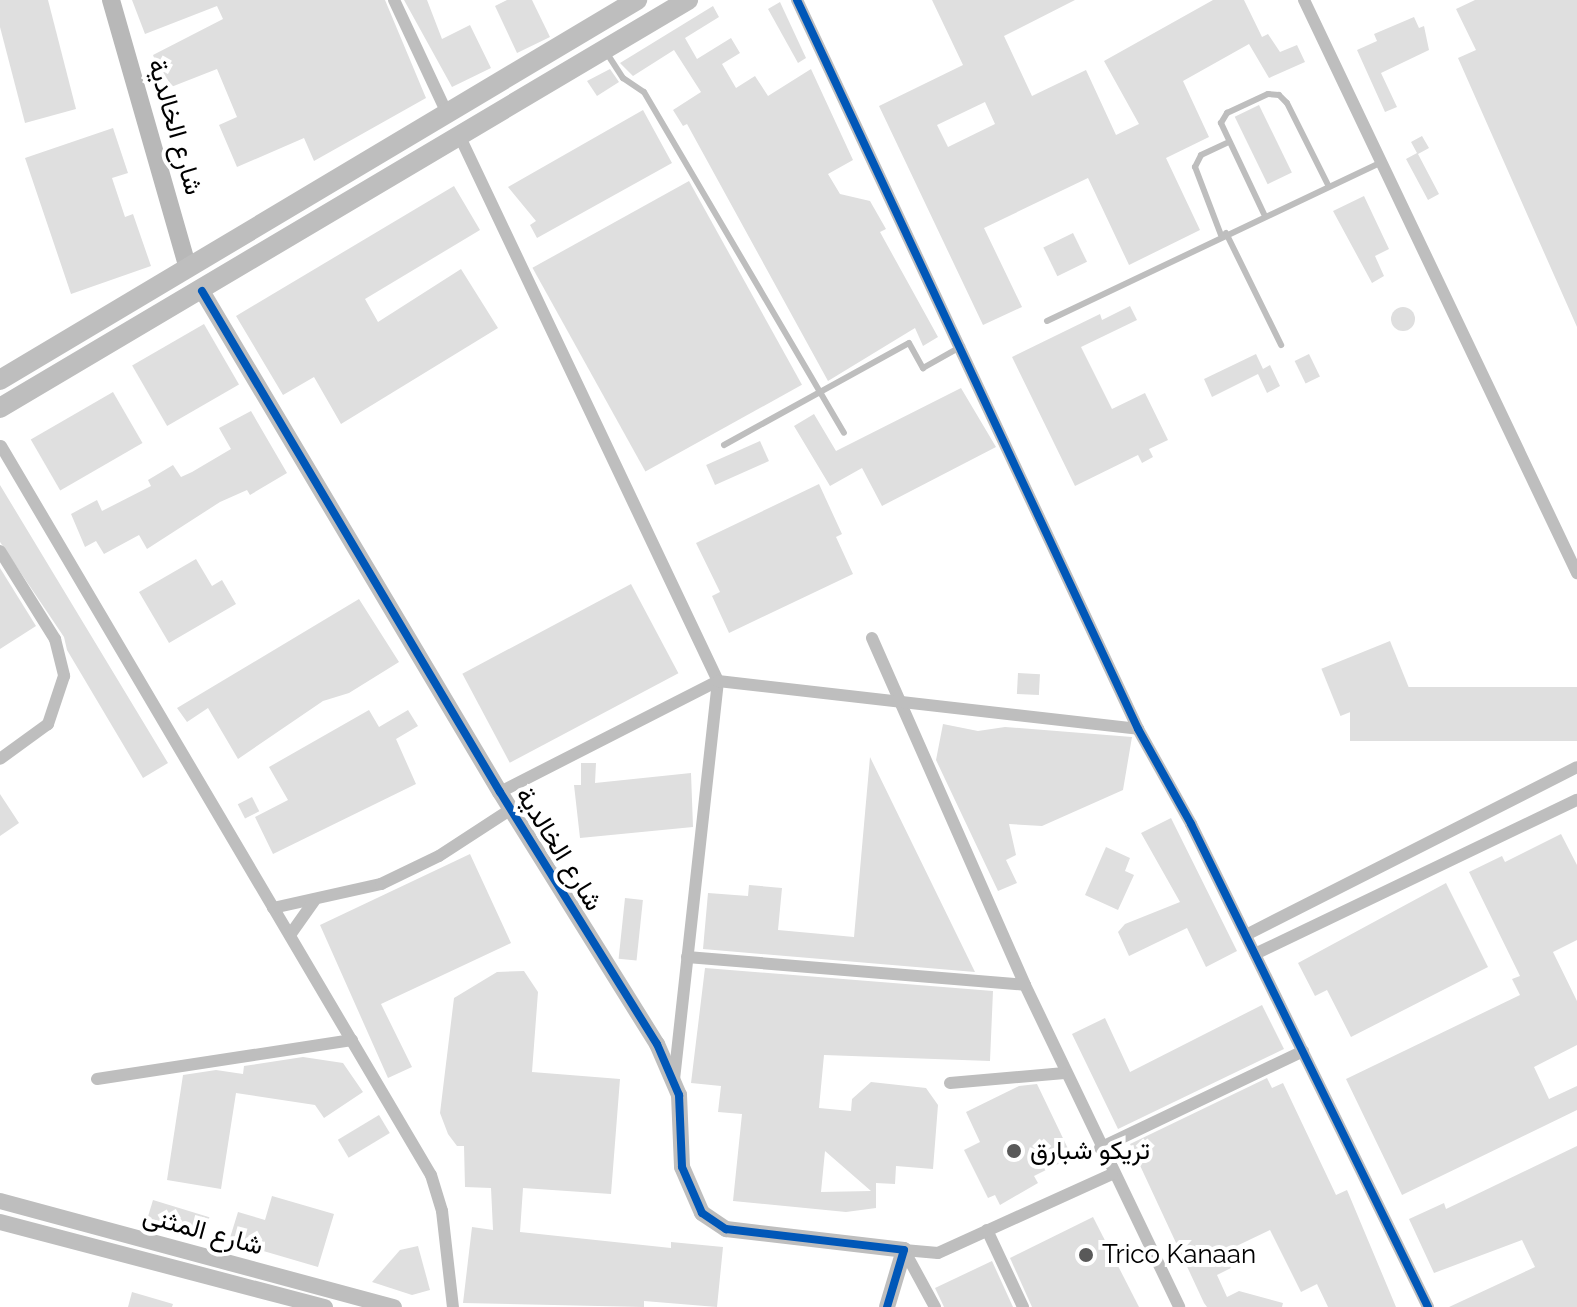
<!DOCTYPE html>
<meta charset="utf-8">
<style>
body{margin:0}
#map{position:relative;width:1577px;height:1307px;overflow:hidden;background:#fff;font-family:Raleway,Vazirmatn,sans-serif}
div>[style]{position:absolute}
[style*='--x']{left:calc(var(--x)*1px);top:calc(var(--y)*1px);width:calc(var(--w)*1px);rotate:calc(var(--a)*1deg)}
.building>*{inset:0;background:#dfdfdf;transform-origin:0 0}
.round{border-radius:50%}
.service>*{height:6px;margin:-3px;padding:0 3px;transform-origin:3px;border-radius:3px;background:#bebebe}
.minor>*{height:12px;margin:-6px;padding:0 6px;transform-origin:6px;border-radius:6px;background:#bebebe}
.tertiary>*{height:16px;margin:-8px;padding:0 8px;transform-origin:8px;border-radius:8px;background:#bebebe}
.secondary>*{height:18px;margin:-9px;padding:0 9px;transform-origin:9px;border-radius:9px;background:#b8b8b8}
.primary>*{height:20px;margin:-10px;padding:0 10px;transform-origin:10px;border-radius:10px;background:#bebebe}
.cycleway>*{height:8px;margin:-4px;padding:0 4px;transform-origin:4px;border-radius:4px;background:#0057b8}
.dots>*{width:22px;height:22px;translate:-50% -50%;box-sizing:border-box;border:4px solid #fff;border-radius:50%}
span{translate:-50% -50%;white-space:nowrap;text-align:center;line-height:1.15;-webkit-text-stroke:8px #fff;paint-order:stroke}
.street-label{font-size:26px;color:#000}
.poi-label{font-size:26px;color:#000}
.left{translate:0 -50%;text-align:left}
</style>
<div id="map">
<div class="building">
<div style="clip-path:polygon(0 0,48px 0,76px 109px,25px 123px,0 27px)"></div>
<div style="clip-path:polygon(132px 0,385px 0,426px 98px,314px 161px,304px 138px,237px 167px,219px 125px,237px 117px,217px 69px,166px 89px,153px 55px,223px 19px,217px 6px,145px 34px)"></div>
<div style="clip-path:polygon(404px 0,427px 0,442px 39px,470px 25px,491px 68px,452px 87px)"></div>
<div style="clip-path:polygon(507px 0,532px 0,550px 37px,517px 53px,495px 6px)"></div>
<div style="clip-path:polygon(evenodd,932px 0,1075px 0,1004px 36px,1032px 96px,1086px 70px,1116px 135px,1139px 124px,1104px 61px,1213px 0,1244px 0,1262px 37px,1268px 34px,1280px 52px,1297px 45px,1305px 62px,1269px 78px,1249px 44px,1183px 81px,1209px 137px,1166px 158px,1200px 230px,1129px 265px,1088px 178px,984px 228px,1022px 307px,983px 325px,879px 106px,963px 65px,932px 0,985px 102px,995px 124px,948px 147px,937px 125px,985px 102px)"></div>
<div style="clip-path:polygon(1475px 0,1577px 0,1577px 327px,1458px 58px,1476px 50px,1456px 9px)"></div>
<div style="clip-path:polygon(780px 2px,806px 58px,798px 63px,768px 9px)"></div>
<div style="clip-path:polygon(713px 6px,719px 17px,685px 38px,697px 59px,731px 38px,740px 53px,722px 64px,736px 88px,755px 76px,768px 96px,811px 69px,853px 160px,828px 174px,840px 194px,870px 201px,886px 229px,880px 232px,938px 337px,923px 346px,915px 328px,828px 381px,687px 124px,683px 126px,673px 110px,701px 92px,674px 50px,633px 76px,620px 63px)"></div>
<div style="clip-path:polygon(1414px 17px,1419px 28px,1424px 26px,1429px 50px,1381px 73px,1397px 107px,1385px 112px,1357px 50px,1377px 41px,1374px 34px)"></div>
<div style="clip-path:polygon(610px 69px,619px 82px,597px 96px,587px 81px)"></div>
<div style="left:1259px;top:105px;width:75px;height:27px;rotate:64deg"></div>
<div style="clip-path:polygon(643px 110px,672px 163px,537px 238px,530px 225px,536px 221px,508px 187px)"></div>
<div style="clip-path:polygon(113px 128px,128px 173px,112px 178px,125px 217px,133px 214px,151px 266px,71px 294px,25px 158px)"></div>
<div style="clip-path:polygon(1422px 136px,1429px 148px,1418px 154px,1439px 194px,1428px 200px,1406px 159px,1417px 153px,1411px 142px)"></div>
<div style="left:689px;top:181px;width:233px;height:179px;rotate:61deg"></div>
<div style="clip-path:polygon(454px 186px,480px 230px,365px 299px,378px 322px,461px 269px,498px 328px,341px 424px,314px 377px,283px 395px,236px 316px)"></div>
<div style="clip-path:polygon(1364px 196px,1389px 249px,1375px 256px,1384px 276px,1372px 283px,1333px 211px)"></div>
<div style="left:1073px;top:233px;width:32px;height:33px;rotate:64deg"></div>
<div style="clip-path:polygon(1130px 306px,1137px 320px,1081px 347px,1112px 409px,1145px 393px,1168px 440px,1149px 449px,1153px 457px,1142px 463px,1138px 455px,1075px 486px,1012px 357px,1100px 314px,1102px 320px)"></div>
<div class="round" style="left:1391px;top:307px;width:24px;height:24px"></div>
<div style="left:204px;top:324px;width:70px;height:83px;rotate:60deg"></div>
<div style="clip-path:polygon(1256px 354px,1263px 369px,1270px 365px,1280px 386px,1267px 393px,1258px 374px,1212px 397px,1204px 379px)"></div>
<div style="left:1309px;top:354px;width:25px;height:16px;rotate:64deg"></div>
<div style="clip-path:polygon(961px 388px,996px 447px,882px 506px,862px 468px,830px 486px,794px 426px,814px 414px,836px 451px)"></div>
<div style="left:113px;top:392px;width:59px;height:95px;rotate:60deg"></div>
<div style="clip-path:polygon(251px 411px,287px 473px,250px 495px,247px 490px,220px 502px,147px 549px,139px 535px,104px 554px,96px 541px,85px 547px,71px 514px,97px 500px,102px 511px,151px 486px,148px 480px,173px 465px,181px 477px,192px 472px,231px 449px,219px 428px)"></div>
<div style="left:760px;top:441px;width:22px;height:59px;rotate:66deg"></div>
<div style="clip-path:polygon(819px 484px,842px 534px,836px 537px,853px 574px,729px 633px,712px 596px,720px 592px,696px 543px)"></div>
<div style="clip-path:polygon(0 485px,168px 763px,143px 778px,67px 650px,64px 637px,0 542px)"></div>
<div style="clip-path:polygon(196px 559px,212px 586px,222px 580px,236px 604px,169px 643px,139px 592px)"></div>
<div style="clip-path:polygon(0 568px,36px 626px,0 649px)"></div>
<div style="left:631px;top:584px;width:101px;height:191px;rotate:62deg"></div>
<div style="clip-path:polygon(359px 599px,399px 662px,349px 693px,323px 701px,238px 759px,208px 708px,187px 722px,177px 708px)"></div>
<div style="left:1390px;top:641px;width:51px;height:74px;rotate:68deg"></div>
<div style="left:1018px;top:673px;width:22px;height:21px;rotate:3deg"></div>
<div style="left:1577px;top:687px;width:54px;height:227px;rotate:90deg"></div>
<div style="clip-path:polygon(369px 710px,379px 727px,408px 710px,418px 726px,396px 739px,416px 784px,273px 854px,255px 817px,288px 800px,269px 767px)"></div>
<div style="clip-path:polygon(943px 724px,978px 731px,1005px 727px,1132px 737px,1123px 790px,1042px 826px,1009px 824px,1016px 855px,1006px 860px,1017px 883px,998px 891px,936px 760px)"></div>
<div style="clip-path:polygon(870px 757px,975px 972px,703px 949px,708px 893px,748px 896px,749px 885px,782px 888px,778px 930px,854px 937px)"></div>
<div style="clip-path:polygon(581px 763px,596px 763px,595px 783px,691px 773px,693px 827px,580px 838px,574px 785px,581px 785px)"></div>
<div style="clip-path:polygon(0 794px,19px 823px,0 836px)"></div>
<div style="left:252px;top:797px;width:16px;height:16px;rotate:63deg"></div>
<div style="clip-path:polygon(1171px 818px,1237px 951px,1206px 967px,1187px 928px,1129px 956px,1118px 932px,1125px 924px,1180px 902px,1141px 833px)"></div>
<div style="clip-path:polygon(1561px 834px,1577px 865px,1577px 940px,1553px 952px,1577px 1001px,1577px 1045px,1534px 1067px,1549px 1099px,1577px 1086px,1577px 1110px,1402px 1195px,1346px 1079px,1520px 995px,1512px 979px,1520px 976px,1469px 872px,1502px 856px,1505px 862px)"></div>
<div style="clip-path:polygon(1106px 847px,1130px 858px,1125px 871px,1134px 875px,1118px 910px,1085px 895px)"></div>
<div style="clip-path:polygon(470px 854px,511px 943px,381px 1004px,412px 1067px,388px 1078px,320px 925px)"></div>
<div style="clip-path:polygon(1446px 883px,1488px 967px,1351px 1037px,1327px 990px,1315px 996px,1298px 963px)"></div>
<div style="left:625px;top:898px;width:18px;height:61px;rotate:6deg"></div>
<div style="clip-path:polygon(evenodd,705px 968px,993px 991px,990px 1061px,824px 1055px,819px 1108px,851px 1111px,852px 1099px,871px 1082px,926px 1088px,938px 1105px,933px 1169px,896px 1166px,895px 1184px,876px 1183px,876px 1208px,846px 1212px,733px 1201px,742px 1114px,718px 1112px,721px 1086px,691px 1083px,705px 968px,825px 1151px,871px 1191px,821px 1192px,825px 1151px)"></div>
<div style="clip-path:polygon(524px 971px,538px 992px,532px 1072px,620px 1079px,611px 1194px,523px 1188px,520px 1232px,671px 1248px,671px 1242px,723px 1247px,717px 1307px,644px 1301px,644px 1307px,463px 1303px,472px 1227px,493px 1230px,491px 1188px,465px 1187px,464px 1146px,457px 1146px,448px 1134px,440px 1113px,454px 998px,497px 972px)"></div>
<div style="clip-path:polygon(1262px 1005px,1284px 1049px,1118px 1129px,1072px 1034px,1105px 1018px,1130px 1072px)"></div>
<div style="clip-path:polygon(303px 1057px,343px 1063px,363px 1092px,324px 1118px,315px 1105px,236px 1093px,221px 1189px,167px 1180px,183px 1075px,216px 1070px,243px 1074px,244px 1066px)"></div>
<div style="clip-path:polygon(1267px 1078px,1272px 1088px,1283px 1083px,1336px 1195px,1347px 1190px,1396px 1307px,1328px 1307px,1317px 1284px,1301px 1292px,1270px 1230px,1224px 1252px,1231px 1268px,1217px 1275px,1227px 1297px,1239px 1291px,1283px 1303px,1282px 1307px,1207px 1307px,1204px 1303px,1130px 1144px)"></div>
<div style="clip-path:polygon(1037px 1084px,1072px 1157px,1034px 1176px,1038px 1183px,1000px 1205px,995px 1195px,988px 1198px,964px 1150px,980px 1142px,966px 1112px,1019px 1086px)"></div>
<div style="left:379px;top:1115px;width:21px;height:48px;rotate:59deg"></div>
<div style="clip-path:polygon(1577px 1146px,1577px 1307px,1449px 1307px,1535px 1267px,1522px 1240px,1434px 1273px,1409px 1219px,1444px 1203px,1446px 1209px)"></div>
<div style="clip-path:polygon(272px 1196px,334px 1214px,318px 1267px,229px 1241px,238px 1212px,265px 1220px)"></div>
<div style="left:153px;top:1200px;width:59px;height:20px;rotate:17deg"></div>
<div style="clip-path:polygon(1093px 1217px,1139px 1307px,1032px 1307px,1010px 1258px)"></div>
<div style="clip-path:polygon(418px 1246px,430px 1290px,412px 1295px,372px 1282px,400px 1250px)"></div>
<div style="clip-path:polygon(992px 1261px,1013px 1307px,944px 1307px,935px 1288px)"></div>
<div style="clip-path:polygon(132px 1292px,173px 1304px,172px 1307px,128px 1307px)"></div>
</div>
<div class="service">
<div style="--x:606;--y:52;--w:31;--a:57"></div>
<div style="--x:623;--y:78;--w:25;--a:34"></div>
<div style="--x:644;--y:92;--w:395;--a:59.6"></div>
<div style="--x:1264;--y:214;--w:101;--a:-115.3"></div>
<div style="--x:1221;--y:123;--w:12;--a:-59"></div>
<div style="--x:1227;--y:113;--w:45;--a:-24.9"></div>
<div style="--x:1268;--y:94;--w:11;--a:5"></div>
<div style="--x:1279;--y:95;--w:11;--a:45"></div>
<div style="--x:1287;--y:103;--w:92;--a:63.4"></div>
<div style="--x:1226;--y:233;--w:125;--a:63.8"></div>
<div style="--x:1221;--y:235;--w:73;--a:-110.9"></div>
<div style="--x:1195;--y:167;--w:13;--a:-63"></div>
<div style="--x:1201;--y:155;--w:31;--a:-25"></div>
<div style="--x:1047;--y:321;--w:369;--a:-25.4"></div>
<div style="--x:724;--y:445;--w:211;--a:-28.9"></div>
<div style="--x:909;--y:343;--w:29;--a:61"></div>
<div style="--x:923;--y:368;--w:45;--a:-29.4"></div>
</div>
<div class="minor">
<div style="--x:394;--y:0;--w:125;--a:64.9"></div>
<div style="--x:797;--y:0;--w:805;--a:64.93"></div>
<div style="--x:1138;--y:729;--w:109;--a:60.8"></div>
<div style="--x:1191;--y:824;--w:538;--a:63.86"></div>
<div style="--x:1304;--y:0;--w:635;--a:64.53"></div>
<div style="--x:460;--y:137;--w:602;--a:64.63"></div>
<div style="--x:718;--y:681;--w:402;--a:96.3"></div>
<div style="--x:1;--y:446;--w:846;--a:59.47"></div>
<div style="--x:431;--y:1175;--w:38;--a:73"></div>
<div style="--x:442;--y:1211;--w:97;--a:83.5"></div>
<div style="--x:0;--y:551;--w:104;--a:58"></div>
<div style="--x:55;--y:639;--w:38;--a:76"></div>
<div style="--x:64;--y:676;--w:51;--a:108.4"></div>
<div style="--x:48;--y:724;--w:59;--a:143.9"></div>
<div style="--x:872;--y:638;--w:379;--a:66.2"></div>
<div style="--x:1025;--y:985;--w:357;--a:64.4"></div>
<div style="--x:500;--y:792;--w:245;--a:-27"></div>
<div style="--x:718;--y:681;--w:423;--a:6.5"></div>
<div style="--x:273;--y:908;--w:111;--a:-12.5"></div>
<div style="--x:381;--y:884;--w:64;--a:-25.8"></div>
<div style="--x:439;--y:856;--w:86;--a:-33.1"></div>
<div style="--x:290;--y:935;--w:42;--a:-54.8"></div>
<div style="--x:1246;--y:935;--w:371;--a:-26.9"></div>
<div style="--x:1255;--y:954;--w:357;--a:-25.6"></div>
<div style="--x:687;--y:957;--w:339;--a:4.7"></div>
<div style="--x:97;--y:1079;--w:258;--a:-8.7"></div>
<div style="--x:950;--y:1083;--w:115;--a:-5"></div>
<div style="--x:1100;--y:1148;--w:225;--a:-25.5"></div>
<div style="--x:987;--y:1230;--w:85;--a:64.9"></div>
<div style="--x:904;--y:1250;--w:34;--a:5"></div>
<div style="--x:938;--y:1253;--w:191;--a:-24.4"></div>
<div style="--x:904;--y:1250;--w:65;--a:61.5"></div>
</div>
<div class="tertiary">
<div style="--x:202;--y:291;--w:583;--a:59.26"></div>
<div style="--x:500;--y:792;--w:297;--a:58.1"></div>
<div style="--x:657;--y:1044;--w:56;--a:66.7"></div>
<div style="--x:679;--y:1095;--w:72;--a:87.6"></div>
<div style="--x:682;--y:1167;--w:50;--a:66.5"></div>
<div style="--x:702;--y:1213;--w:29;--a:34"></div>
<div style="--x:726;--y:1229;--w:179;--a:6.7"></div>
<div style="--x:904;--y:1250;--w:59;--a:106.6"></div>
<div style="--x:0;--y:1201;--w:408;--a:15.1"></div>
<div style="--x:0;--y:1222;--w:336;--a:14.7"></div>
</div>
<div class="secondary">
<div style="--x:111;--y:0;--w:279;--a:74"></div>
</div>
<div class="primary">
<div style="--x:0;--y:380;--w:742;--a:-30.82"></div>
<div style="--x:0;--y:408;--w:800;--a:-30.67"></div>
</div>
<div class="cycleway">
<div style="--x:797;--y:0;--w:805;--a:64.93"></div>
<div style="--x:1138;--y:729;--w:109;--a:60.8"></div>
<div style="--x:1191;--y:824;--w:538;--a:63.86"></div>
<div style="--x:202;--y:291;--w:583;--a:59.26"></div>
<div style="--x:500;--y:792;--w:297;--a:58.1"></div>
<div style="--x:657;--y:1044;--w:56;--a:66.7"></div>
<div style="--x:679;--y:1095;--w:72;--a:87.6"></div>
<div style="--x:682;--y:1167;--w:50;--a:66.5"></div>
<div style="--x:702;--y:1213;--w:29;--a:34"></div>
<div style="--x:726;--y:1229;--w:179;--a:6.7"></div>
<div style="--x:904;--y:1250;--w:59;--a:106.6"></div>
</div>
<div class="dots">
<div style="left:1014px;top:1151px;background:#595959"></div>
<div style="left:1086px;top:1255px;background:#595959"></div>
</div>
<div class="street-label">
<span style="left:175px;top:127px;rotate:74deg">شارع الخالدية</span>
<span style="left:559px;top:849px;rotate:58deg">شارع الخالدية</span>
<span style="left:203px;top:1231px;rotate:15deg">شارع المثنى</span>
</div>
<div class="poi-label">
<span class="left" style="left:1030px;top:1151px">تريكو شبارق</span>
<span class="left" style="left:1102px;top:1255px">Trico Kanaan</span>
</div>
</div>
